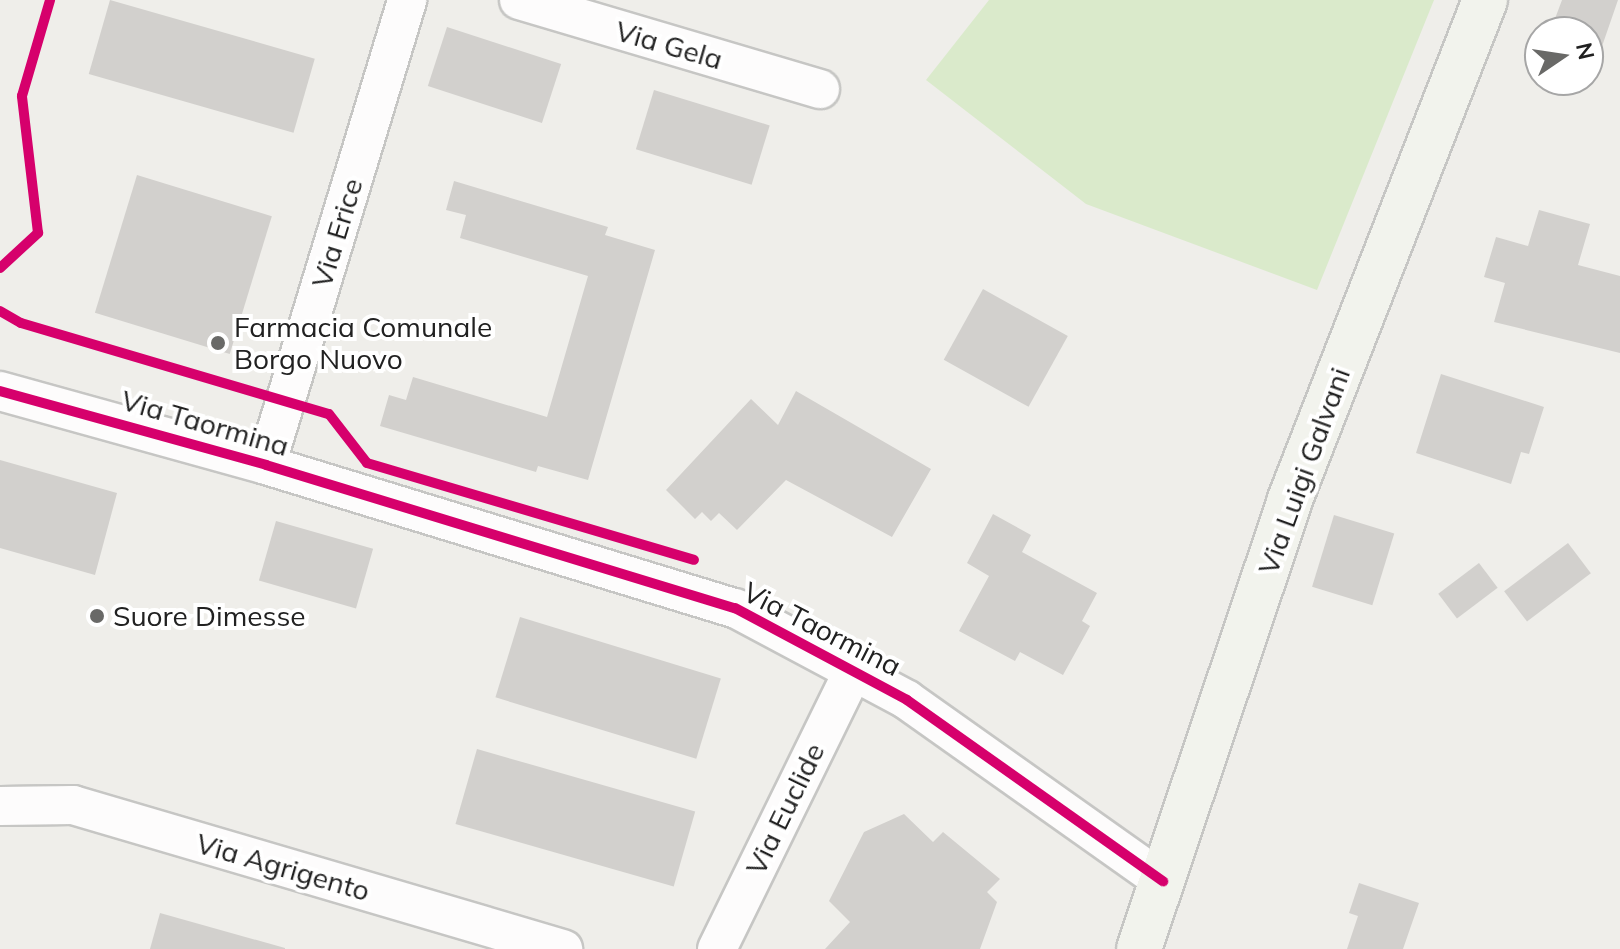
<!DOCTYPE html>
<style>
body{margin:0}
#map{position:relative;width:1620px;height:949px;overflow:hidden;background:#efeeea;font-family:Mulish,sans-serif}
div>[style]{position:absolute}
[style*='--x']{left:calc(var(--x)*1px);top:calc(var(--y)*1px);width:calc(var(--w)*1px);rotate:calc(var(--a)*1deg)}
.grass>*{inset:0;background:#daeacb}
.building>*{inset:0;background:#d2d0cd;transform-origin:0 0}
.roads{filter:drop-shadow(2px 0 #c6c6c4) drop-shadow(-2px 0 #c6c6c4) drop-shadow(0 2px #c6c6c4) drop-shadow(0 -2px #c6c6c4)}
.street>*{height:38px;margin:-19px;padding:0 19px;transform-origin:19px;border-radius:19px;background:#fdfcfc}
.secondary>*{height:44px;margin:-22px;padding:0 22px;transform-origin:22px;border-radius:22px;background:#f2f3ed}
.cycleway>*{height:10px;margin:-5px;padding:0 5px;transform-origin:5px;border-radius:5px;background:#d6006c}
.dots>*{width:22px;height:22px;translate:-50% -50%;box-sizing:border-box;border:4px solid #fff;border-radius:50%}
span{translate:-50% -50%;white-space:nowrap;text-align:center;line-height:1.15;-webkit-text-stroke:8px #fff;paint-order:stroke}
.street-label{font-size:28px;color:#212121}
.poi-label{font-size:28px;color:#212121}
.left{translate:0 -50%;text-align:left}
.north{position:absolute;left:1524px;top:16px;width:80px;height:80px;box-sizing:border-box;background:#fff;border:2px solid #a6a6a6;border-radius:50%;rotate:77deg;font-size:22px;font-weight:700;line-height:32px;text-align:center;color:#212121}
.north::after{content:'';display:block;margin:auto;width:28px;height:36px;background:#696967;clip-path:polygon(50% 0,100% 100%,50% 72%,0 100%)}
</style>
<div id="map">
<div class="grass">
<div style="clip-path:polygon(989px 0,1434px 0,1317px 290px,1086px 204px,926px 80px)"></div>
</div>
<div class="building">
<div style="left:110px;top:0;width:213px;height:77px;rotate:16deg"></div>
<div style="clip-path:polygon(1562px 0,1618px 0,1599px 55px,1588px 51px,1588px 32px,1550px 32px)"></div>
<div style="left:447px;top:27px;width:120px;height:62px;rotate:18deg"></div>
<div style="left:654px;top:90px;width:121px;height:62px;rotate:17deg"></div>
<div style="left:137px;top:175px;width:141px;height:144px;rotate:17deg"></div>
<div style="clip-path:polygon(454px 181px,608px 227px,605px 235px,655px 250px,588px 480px,538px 466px,536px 472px,380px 426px,389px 395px,406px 400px,413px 377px,547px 417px,588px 276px,460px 238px,466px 215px,446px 210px)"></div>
<div style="clip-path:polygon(1539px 210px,1590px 224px,1578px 265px,1620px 276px,1620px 353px,1494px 322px,1505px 283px,1484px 277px,1496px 237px,1528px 246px)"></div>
<div style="left:983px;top:289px;width:97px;height:81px;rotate:29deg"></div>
<div style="clip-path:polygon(1441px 374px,1544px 407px,1529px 454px,1521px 452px,1511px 484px,1416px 453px)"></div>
<div style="clip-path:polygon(796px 391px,931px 469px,892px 537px,786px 480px,737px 530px,719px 513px,711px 521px,702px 512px,695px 519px,666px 490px,751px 399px,778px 425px)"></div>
<div style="clip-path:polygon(0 460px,117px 493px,95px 575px,0 548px)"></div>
<div style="clip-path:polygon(993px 514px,1031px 535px,1022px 552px,1097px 593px,1082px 621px,1090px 626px,1063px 675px,1020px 652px,1015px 661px,959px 631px,989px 576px,967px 563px)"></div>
<div style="left:1334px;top:515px;width:63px;height:75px;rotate:17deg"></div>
<div style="left:276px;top:521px;width:101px;height:62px;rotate:16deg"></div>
<div style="left:1568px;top:543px;width:38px;height:80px;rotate:53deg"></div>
<div style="left:1479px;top:563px;width:31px;height:51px;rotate:53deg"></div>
<div style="left:520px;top:617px;width:210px;height:84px;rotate:17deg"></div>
<div style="left:477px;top:749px;width:227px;height:78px;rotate:16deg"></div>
<div style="clip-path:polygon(904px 814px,933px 842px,943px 832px,1000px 879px,987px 892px,997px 902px,980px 949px,825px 949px,850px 922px,829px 901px,864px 832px)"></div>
<div style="clip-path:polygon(1359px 883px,1419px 903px,1403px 949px,1347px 949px,1358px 916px,1349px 913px)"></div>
<div style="clip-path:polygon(160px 913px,285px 948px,285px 949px,150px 949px)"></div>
</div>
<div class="roads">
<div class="street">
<div style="--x:519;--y:0;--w:314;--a:16.5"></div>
<div style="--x:0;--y:391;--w:276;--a:15.5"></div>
<div style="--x:266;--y:465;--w:490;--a:17"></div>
<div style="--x:735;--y:608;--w:195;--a:28.1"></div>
<div style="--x:907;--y:700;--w:314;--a:35.3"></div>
<div style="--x:266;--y:465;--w:486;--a:-73.1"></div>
<div style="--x:0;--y:806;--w:73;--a:-0.8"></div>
<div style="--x:73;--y:805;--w:511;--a:16.38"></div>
<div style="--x:717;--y:949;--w:312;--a:-63.9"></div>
</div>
<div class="secondary">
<div style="--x:1139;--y:949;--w:471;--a:-71.4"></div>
<div style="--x:1289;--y:502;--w:539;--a:-68.67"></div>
</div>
</div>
<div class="cycleway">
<div style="--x:0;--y:268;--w:52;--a:-42.6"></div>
<div style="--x:38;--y:233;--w:138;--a:-96.7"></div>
<div style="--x:22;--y:96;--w:100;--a:-73.7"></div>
<div style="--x:0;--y:311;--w:24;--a:30"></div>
<div style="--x:21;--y:323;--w:321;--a:16.5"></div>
<div style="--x:329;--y:414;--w:62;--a:52.2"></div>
<div style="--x:367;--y:463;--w:341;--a:16.5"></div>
<div style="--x:0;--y:391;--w:276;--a:15.5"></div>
<div style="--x:266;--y:465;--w:490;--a:17"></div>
<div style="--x:735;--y:608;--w:195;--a:28.1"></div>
<div style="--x:907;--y:700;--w:314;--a:35.3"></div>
</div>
<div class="dots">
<div style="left:218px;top:343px;background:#696967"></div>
<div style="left:97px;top:616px;background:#696967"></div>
</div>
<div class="street-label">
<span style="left:669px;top:45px;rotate:16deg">Via Gela</span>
<span style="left:337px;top:233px;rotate:-73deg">Via Erice</span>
<span style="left:205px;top:423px;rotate:16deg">Via Taormina</span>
<span style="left:1304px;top:471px;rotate:-70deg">Via Luigi Galvani</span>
<span style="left:822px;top:629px;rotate:27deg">Via Taormina</span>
<span style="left:785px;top:809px;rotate:-64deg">Via Euclide</span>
<span style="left:283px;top:867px;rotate:16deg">Via Agrigento</span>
</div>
<div class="poi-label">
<span class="left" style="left:234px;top:343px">Farmacia Comunale<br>Borgo Nuovo</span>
<span class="left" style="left:113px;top:616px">Suore Dimesse</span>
</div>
<div class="north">N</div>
</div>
